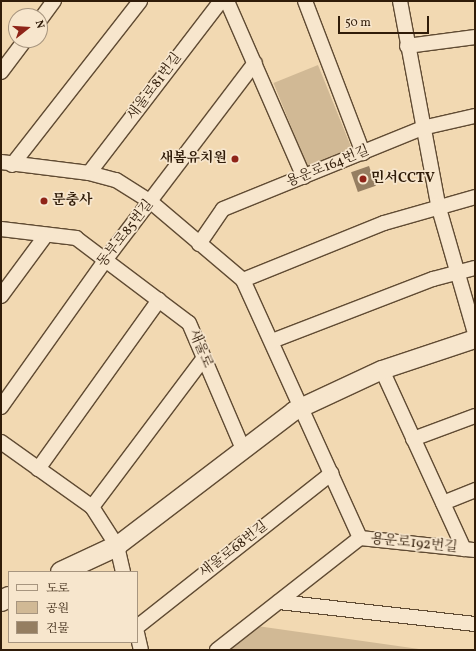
<!DOCTYPE html>
<meta charset="utf-8">
<style>
body{margin:0}
#map{position:relative;width:476px;height:651px;overflow:hidden;background:#f2d9b2;font-family:Vollkorn,"Noto Serif KR",serif}
div>[style]{position:absolute}
[style*='--x']{left:calc(var(--x)*1px);top:calc(var(--y)*1px);width:calc(var(--w)*1px);rotate:calc(var(--a)*1deg)}
.green>*{inset:0;background:#d1b995;transform-origin:0 0}
.building>*{inset:0;background:#957e61;transform-origin:0 0}
.roads{filter:drop-shadow(1px 0 #604b33) drop-shadow(-1px 0 #604b33) drop-shadow(0 1px #604b33) drop-shadow(0 -1px #604b33)}
.minor>*{height:14px;margin:-7px;padding:0 7px;transform-origin:7px;border-radius:7px;background:#f7e6cd}
.tertiary>*{height:18px;margin:-9px;padding:0 9px;transform-origin:9px;border-radius:9px;background:#f7e6cd}
.secondary>*{height:20px;margin:-10px;padding:0 10px;transform-origin:10px;border-radius:10px;background:#f7e6cd}
.dots>*{width:11px;height:11px;translate:-50% -50%;box-sizing:border-box;border:2px solid #f7e6cd;border-radius:50%}
span{translate:-50% -50%;white-space:nowrap;text-align:center;line-height:1.15;-webkit-text-stroke:3.5px #f7e6cd;paint-order:stroke}
.street-label{font-size:14px;color:#301c09}
.poi-label{font-size:14px;color:#301c09;font-weight:700}
.right{translate:-100% -50%;text-align:right}
.left{translate:0 -50%;text-align:left}
.frame{position:absolute;inset:0;border:2px solid #301c09;pointer-events:none}
.legend{position:absolute;left:8px;top:571px;width:130px;height:72px;box-sizing:border-box;background:#f7e6cd;border:1px solid #a7957f;margin:0;padding:5px 7px;list-style:none;font-size:12px;color:#301c09}
.legend li{display:flex;align-items:center;gap:8px;height:20px}
.legend b{width:20px;border:1px solid #a7957f}
.north{position:absolute;left:8px;top:8px;width:40px;height:40px;box-sizing:border-box;background:#f7e6cd;border:1px solid #a7957f;border-radius:50%;rotate:73deg;font-size:11px;font-weight:700;line-height:16px;text-align:center;color:#301c09}
.north::after{content:'';display:block;margin:auto;width:14px;height:18px;background:#8f2418;clip-path:polygon(50% 0,100% 100%,50% 72%,0 100%)}
.scale{position:absolute;left:338px;top:16px;width:91px;height:18px;box-sizing:border-box;border:2px solid #301c09;border-top:0;padding-left:5px;font-size:12px;line-height:14px;white-space:nowrap;color:#301c09;-webkit-text-stroke:3px #f7e6cd;paint-order:stroke}
</style>
<div id="map">
<div class="green">
<div style="left:318px;top:65px;width:94px;height:48px;rotate:68deg"></div>
<div style="clip-path:polygon(257px 626px,426px 650px,229px 650px)"></div>
</div>
<div class="building">
<div style="left:369px;top:166px;width:21px;height:19px;rotate:71deg"></div>
</div>
<div class="roads">
<div class="minor">
<div style="--x:227;--y:1;--w:192;--a:66.4"></div>
<div style="--x:305;--y:1;--w:163;--a:69.1"></div>
<div style="--x:400;--y:1;--w:208;--a:79.4"></div>
<div style="--x:438;--y:205;--w:133;--a:73.9"></div>
<div style="--x:40;--y:20;--w:24;--a:-54"></div>
<div style="--x:407;--y:46;--w:69;--a:-7.5"></div>
<div style="--x:1;--y:72;--w:40;--a:-53"></div>
<div style="--x:1;--y:162;--w:89;--a:7.1"></div>
<div style="--x:89;--y:173;--w:28;--a:15"></div>
<div style="--x:116;--y:180;--w:41;--a:32.2"></div>
<div style="--x:151;--y:202;--w:121;--a:40.3"></div>
<div style="--x:243;--y:280;--w:283;--a:65.6"></div>
<div style="--x:12;--y:165;--w:208;--a:-52"></div>
<div style="--x:89;--y:173;--w:217;--a:-52.5"></div>
<div style="--x:1;--y:229;--w:76;--a:6.8"></div>
<div style="--x:76;--y:238;--w:141;--a:37"></div>
<div style="--x:189;--y:323;--w:137;--a:66.8"></div>
<div style="--x:199;--y:244;--w:42;--a:-55.6"></div>
<div style="--x:223;--y:209;--w:215;--a:-22.1"></div>
<div style="--x:422;--y:128;--w:54;--a:-12.8"></div>
<div style="--x:243;--y:280;--w:152;--a:-22"></div>
<div style="--x:384;--y:223;--w:95;--a:-15.9"></div>
<div style="--x:1;--y:296;--w:76;--a:-53.6"></div>
<div style="--x:272;--y:341;--w:173;--a:-21.1"></div>
<div style="--x:433;--y:279;--w:43;--a:-14.7"></div>
<div style="--x:382;--y:370;--w:197;--a:65.4"></div>
<div style="--x:1;--y:407;--w:181;--a:-54.6"></div>
<div style="--x:106;--y:259;--w:246;--a:-52.8"></div>
<div style="--x:413;--y:439;--w:66;--a:-20.4"></div>
<div style="--x:1;--y:442;--w:112;--a:35.5"></div>
<div style="--x:92;--y:507;--w:46;--a:57.3"></div>
<div style="--x:117;--y:546;--w:27;--a:77"></div>
<div style="--x:38;--y:469;--w:208;--a:-54.4"></div>
<div style="--x:443;--y:503;--w:35;--a:-22"></div>
<div style="--x:92;--y:507;--w:186;--a:-53.1"></div>
<div style="--x:279;--y:602;--w:197;--a:6.4"></div>
<div style="--x:137;--y:627;--w:248;--a:-38.3"></div>
<div style="--x:137;--y:633;--w:17;--a:77"></div>
<div style="--x:217;--y:650;--w:182;--a:-38.1"></div>
<div style="--x:360;--y:538;--w:116;--a:6"></div>
</div>
<div class="tertiary">
<div style="--x:117;--y:546;--w:223;--a:-37.3"></div>
<div style="--x:294;--y:411;--w:97;--a:-25"></div>
<div style="--x:382;--y:370;--w:98;--a:-18.4"></div>
</div>
<div class="secondary">
<div style="--x:61;--y:572;--w:62;--a:-24.9"></div>
<div style="--x:1;--y:601;--w:9;--a:-27"></div>
</div>
</div>
<div class="dots">
<div style="left:235px;top:159px;background:#8f2418"></div>
<div style="left:363px;top:179px;background:#8f2418"></div>
<div style="left:44px;top:201px;background:#8f2418"></div>
</div>
<div class="street-label">
<span style="left:155px;top:87px;rotate:-53deg">새울로81번길</span>
<span style="left:328px;top:167px;rotate:-22deg">용운로164번길</span>
<span style="left:126px;top:234px;rotate:-52deg">동부로85번길</span>
<span style="left:200px;top:349px;rotate:67deg">새울로</span>
<span style="left:414px;top:544px;rotate:6deg">용운로192번길</span>
<span style="left:234px;top:550px;rotate:-38deg">새울로68번길</span>
</div>
<div class="poi-label">
<span class="right" style="left:227px;top:159px">새봄유치원</span>
<span class="left" style="left:371px;top:179px">민서CCTV</span>
<span class="left" style="left:52px;top:201px">문충사</span>
</div>
<div class="frame"></div>
<ul class="legend">
<li><b style="height:5px;background:#f7e6cd"></b>도로</li>
<li><b style="height:11px;background:#d1b995"></b>공원</li>
<li><b style="height:11px;background:#957e61"></b>건물</li>
</ul>
<div class="north">N</div>
<div class="scale">50 m</div>
</div>
